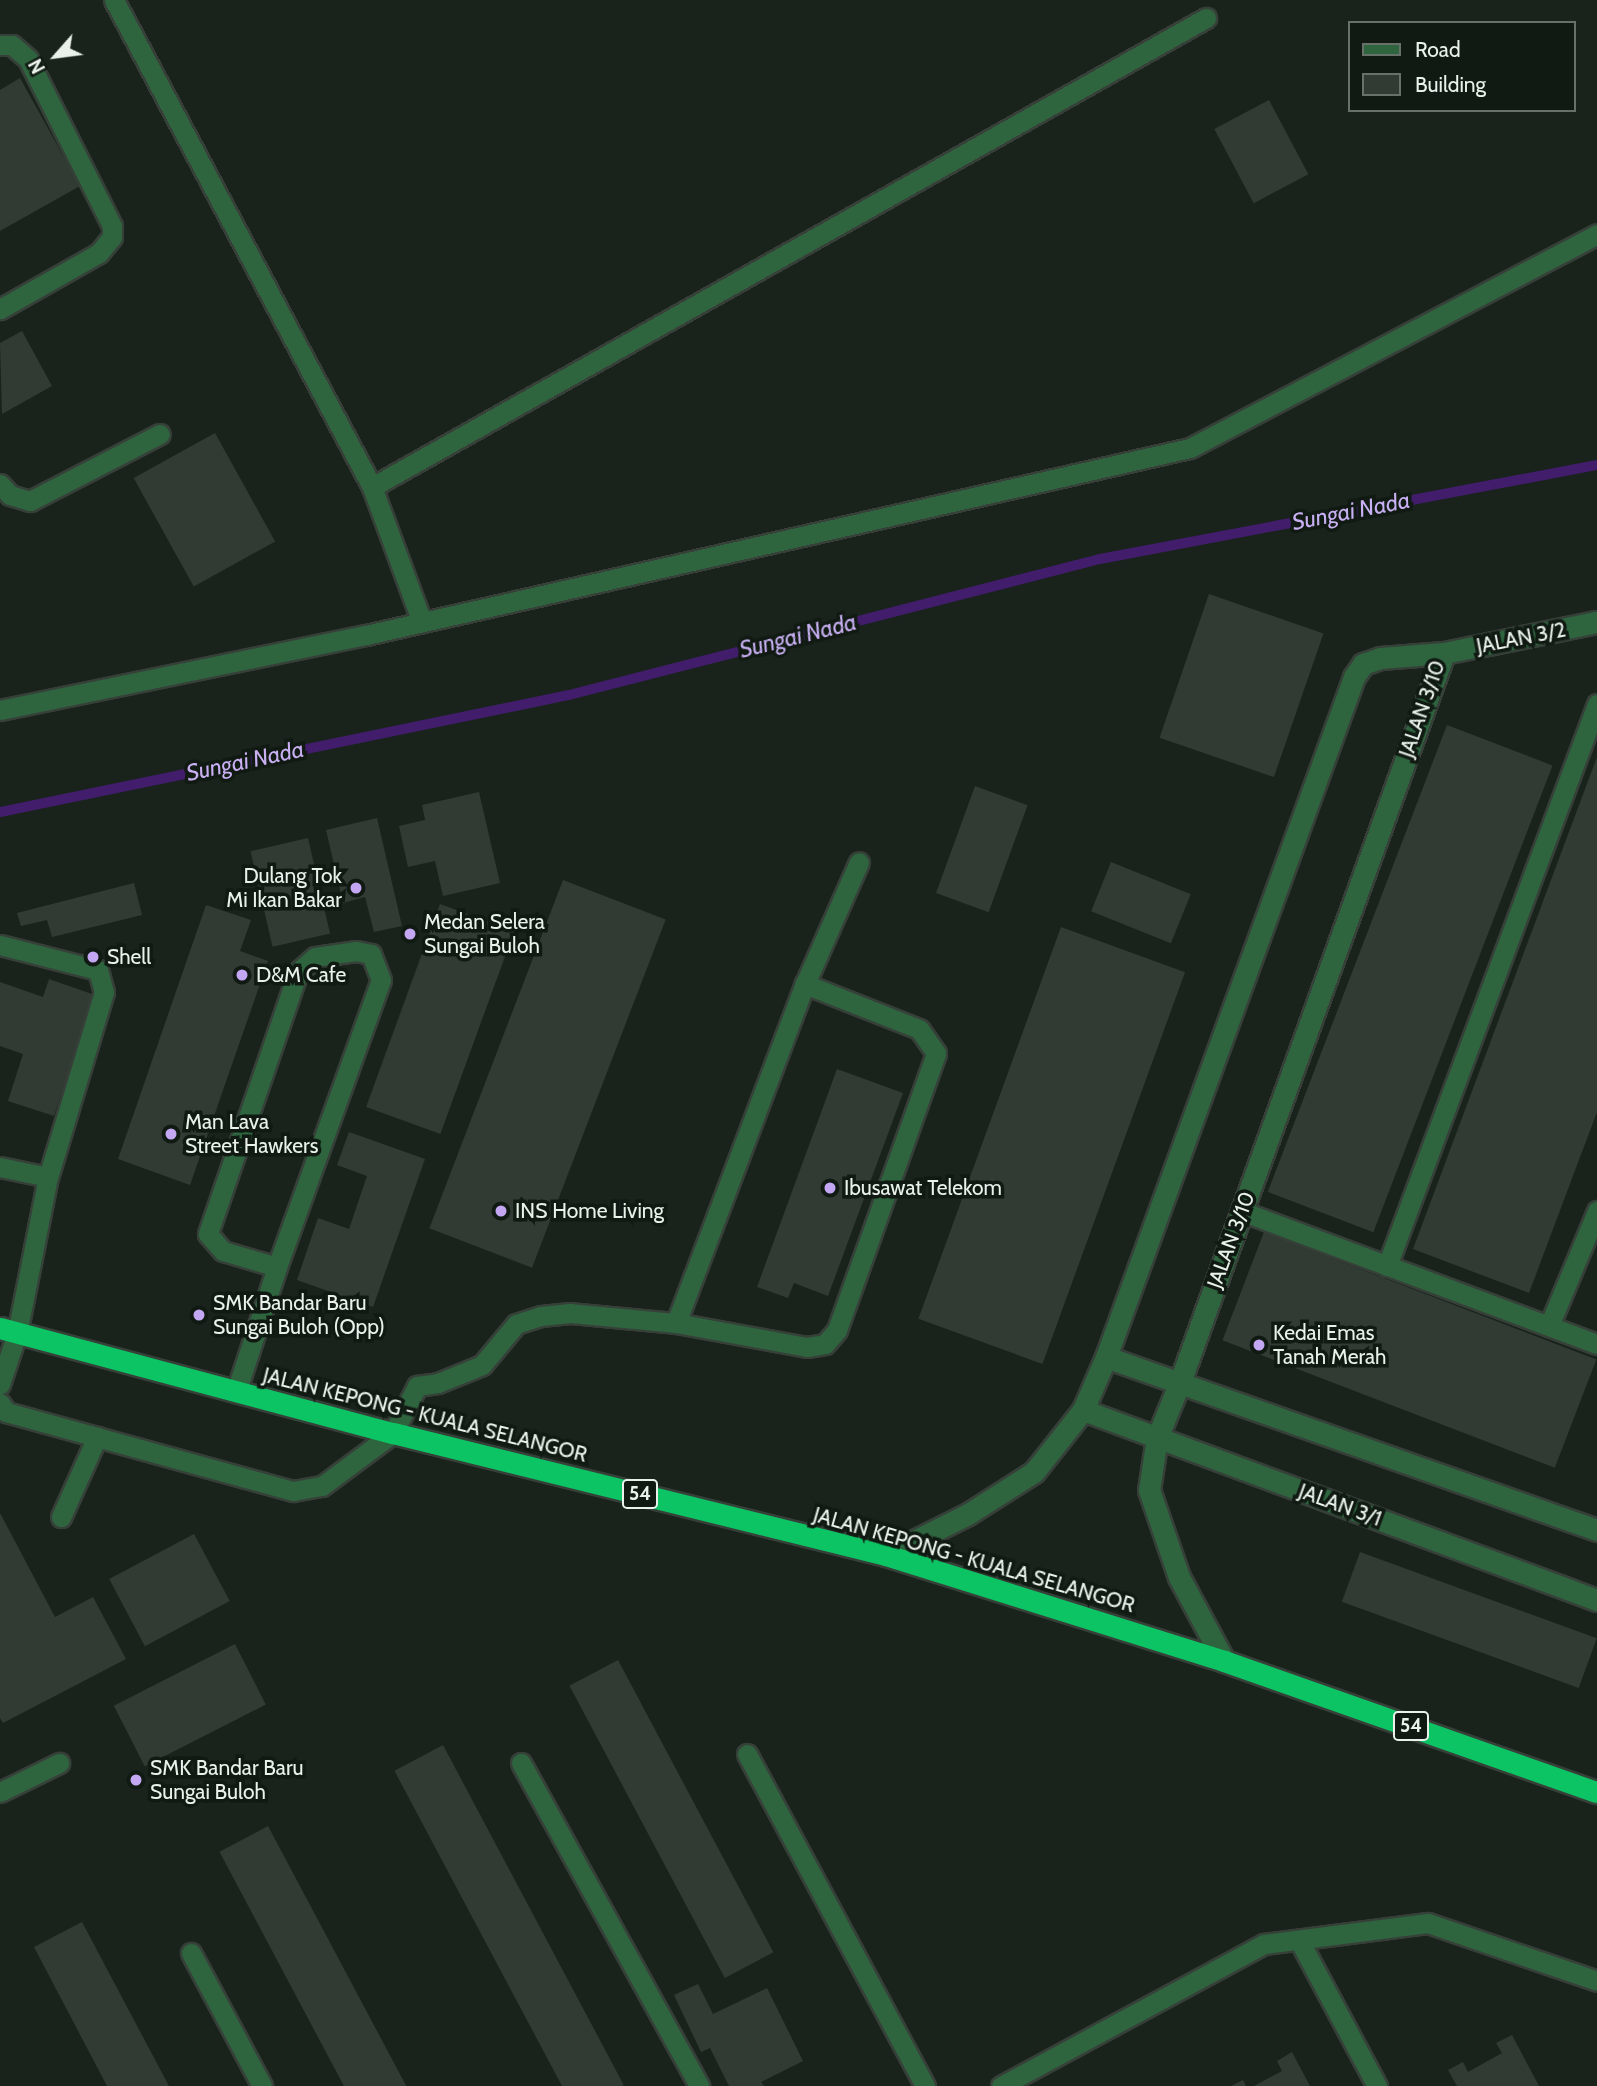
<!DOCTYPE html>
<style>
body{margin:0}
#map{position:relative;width:1597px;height:2086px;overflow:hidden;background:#19231c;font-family:Cabin,sans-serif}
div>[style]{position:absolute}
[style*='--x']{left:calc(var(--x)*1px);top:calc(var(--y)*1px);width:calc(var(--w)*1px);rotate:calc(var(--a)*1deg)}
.stream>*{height:10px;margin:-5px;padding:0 5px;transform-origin:5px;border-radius:5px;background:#411d6b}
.building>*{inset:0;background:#313b33;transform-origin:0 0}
.roads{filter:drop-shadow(2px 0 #364039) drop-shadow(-2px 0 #364039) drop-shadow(0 2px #364039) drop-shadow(0 -2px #364039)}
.lane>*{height:19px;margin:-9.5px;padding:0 9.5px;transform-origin:9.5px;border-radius:9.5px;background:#2e653f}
.street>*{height:21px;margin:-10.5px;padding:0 10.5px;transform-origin:10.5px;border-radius:10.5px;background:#2e653f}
.highway>*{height:21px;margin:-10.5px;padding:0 10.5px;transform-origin:10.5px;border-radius:10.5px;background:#0dc464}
.dots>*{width:19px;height:19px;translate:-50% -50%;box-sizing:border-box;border:4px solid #101a12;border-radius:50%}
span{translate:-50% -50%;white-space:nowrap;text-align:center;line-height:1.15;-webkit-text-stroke:7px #101a12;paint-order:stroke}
.shield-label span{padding:2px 5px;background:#101a12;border:2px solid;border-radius:5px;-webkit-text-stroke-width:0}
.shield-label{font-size:19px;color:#eaf1eb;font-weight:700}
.street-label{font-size:21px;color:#eaf1eb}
.poi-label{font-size:21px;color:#eaf1eb}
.right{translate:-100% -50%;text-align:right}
.left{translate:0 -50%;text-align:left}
.water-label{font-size:23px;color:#c8b0f3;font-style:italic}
.legend{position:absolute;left:1348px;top:21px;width:228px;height:91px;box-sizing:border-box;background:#101a12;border:2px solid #677069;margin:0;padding:9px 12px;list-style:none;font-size:21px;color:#eaf1eb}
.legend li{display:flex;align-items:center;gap:14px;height:35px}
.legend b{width:35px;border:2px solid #677069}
.north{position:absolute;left:21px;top:21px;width:70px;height:70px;-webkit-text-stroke:5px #101a12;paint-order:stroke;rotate:242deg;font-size:19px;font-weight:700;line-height:28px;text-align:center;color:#eaf1eb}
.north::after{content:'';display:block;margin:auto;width:24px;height:32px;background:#eaf1eb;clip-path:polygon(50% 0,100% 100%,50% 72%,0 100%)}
</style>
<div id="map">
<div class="stream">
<div style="--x:0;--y:812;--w:581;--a:-11.62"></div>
<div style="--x:569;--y:695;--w:548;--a:-14.37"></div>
<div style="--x:1100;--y:559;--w:506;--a:-10.71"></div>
</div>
<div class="building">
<div style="clip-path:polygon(20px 78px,80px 186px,0 231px,0 90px)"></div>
<div style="left:1269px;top:100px;width:84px;height:62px;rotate:62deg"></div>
<div style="clip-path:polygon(22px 331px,52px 386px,2px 414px,0 343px)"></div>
<div style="left:215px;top:433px;width:124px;height:93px;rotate:61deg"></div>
<div style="left:1209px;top:594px;width:121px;height:152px;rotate:19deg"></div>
<div style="left:1447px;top:725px;width:113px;height:500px;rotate:21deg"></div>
<div style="clip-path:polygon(1597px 757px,1597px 1112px,1529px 1293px,1413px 1249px)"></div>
<div style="left:975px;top:786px;width:56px;height:114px;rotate:20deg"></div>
<div style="clip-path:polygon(479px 792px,500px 883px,443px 896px,435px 861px,408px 867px,399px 826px,425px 820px,422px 805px)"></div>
<div style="clip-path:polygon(377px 818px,402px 926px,374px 932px,365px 897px,343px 903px,326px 830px)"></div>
<div style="left:308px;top:838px;width:98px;height:59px;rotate:77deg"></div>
<div style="left:1111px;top:862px;width:86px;height:53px;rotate:22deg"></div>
<div style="left:563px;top:880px;width:110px;height:373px;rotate:21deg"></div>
<div style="clip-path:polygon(134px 883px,142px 915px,52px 937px,47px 920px,21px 926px,17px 913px)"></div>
<div style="left:440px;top:904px;width:79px;height:216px;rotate:20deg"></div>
<div style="clip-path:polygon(206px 905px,251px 920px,240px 951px,268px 961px,190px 1185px,118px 1159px)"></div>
<div style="left:1061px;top:927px;width:132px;height:417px;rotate:20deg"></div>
<div style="clip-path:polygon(49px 979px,95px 995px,54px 1116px,8px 1101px,23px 1054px,0 1046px,0 982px,43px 997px)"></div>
<div style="clip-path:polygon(837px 1069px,903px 1093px,828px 1296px,794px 1283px,788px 1298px,757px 1287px)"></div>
<div style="clip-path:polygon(349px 1132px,425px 1159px,373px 1307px,297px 1280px,318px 1218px,349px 1229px,367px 1176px,337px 1165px)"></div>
<div style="left:1264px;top:1232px;width:356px;height:116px;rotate:21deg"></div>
<div style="clip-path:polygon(0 1513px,55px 1617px,93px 1597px,126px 1659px,3px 1723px,0 1718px)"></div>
<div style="left:194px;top:1534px;width:76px;height:96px;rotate:62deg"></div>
<div style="left:1360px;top:1552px;width:252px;height:53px;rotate:20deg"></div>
<div style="left:235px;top:1644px;width:68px;height:136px;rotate:63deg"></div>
<div style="left:618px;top:1660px;width:331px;height:55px;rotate:62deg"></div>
<div style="left:443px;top:1745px;width:385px;height:55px;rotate:62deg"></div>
<div style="left:268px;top:1826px;width:294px;height:55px;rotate:62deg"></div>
<div style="clip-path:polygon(82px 1922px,169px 2086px,107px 2086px,34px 1947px)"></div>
<div style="clip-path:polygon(698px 1984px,713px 2014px,767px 1988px,803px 2061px,761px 2082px,764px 2086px,729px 2086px,710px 2048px,701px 2052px,674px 1995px)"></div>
<div style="clip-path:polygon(1512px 2035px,1539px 2086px,1457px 2086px,1448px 2070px,1463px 2062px,1468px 2072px,1502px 2053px,1496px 2043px)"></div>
<div style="clip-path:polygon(1292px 2052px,1310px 2086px,1254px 2086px,1282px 2071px,1277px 2061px)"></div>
<div style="clip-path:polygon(1243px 2080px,1246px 2086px,1231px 2086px)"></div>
</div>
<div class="roads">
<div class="lane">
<div style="--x:114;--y:0;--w:551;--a:62.09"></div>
<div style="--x:372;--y:487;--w:144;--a:69.7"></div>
<div style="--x:0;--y:45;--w:12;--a:0"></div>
<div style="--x:12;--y:45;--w:21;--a:41"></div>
<div style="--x:28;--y:59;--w:187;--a:63.3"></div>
<div style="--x:112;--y:226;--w:11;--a:90"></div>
<div style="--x:112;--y:237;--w:21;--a:129"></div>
<div style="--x:99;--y:253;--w:114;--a:150.5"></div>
<div style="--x:0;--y:484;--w:15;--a:48"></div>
<div style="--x:10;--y:495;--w:21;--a:17"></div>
<div style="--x:30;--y:501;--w:146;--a:-27.3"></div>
<div style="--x:372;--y:487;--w:957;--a:-29.35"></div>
<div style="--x:0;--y:710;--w:374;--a:-11.6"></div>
<div style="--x:366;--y:635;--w:845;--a:-12.79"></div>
<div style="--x:1190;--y:448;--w:460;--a:-27.7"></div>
<div style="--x:0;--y:945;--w:101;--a:14.3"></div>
<div style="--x:98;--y:970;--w:23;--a:75"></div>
<div style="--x:104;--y:992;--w:193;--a:106.8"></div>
<div style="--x:48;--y:1177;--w:159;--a:101.2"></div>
<div style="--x:17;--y:1333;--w:54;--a:108.4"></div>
<div style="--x:0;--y:1167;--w:49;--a:11.8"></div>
<div style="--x:1241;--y:1211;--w:380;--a:20.5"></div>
<div style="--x:1387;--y:1266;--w:600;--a:-69.51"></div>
<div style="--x:676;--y:1323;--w:133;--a:10.4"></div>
<div style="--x:807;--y:1347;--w:18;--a:-9"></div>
<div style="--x:825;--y:1344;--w:18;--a:-49"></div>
<div style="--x:837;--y:1330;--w:294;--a:-70.3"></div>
<div style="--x:936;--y:1053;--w:29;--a:-125"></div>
<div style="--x:919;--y:1029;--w:123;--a:-158.5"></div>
<div style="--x:1549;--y:1326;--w:125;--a:-67.3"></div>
<div style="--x:236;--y:1392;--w:132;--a:-71.8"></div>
<div style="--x:277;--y:1267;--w:305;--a:-70.1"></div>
<div style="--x:381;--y:980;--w:28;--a:-111"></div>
<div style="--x:371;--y:954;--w:15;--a:-169"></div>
<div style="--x:356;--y:951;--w:41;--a:171.7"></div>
<div style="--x:315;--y:957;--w:23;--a:139"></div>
<div style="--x:298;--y:972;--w:277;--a:109"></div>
<div style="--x:208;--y:1234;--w:23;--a:49"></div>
<div style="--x:223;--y:1251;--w:56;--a:16.5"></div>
<div style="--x:0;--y:1403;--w:11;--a:56"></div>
<div style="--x:6;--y:1412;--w:298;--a:15.4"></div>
<div style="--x:293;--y:1491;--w:29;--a:-10"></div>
<div style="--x:322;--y:1486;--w:89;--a:-36.7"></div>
<div style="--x:393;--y:1433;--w:53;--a:-62.9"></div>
<div style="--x:417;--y:1386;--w:21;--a:-8"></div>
<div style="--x:438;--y:1383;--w:48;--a:-22.2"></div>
<div style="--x:482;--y:1365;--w:53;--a:-50.3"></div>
<div style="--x:516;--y:1324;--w:26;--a:-18"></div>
<div style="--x:541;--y:1316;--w:29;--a:-6"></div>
<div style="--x:570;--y:1313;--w:106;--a:5.4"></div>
<div style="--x:676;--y:1323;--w:363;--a:-69.2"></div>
<div style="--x:805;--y:984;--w:133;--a:-66.1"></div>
<div style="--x:61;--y:1517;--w:88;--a:-65.8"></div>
<div style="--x:747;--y:1754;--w:377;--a:61.8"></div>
<div style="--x:521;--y:1763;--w:369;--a:61.1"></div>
<div style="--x:0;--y:1792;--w:66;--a:-26.2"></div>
<div style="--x:1299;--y:1940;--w:166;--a:61.9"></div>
<div style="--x:191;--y:1953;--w:151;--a:61.9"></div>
<div style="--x:1001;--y:2086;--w:299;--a:-28.4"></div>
<div style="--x:1264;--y:1944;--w:165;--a:-7.3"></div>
<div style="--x:1428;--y:1923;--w:179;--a:18.9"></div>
</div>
<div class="street">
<div style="--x:1106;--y:1357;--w:521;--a:19.41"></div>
<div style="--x:1083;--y:1410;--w:548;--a:20.29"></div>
<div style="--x:886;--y:1555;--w:92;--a:-26.6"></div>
<div style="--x:968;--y:1514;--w:78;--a:-32.5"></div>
<div style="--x:1034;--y:1472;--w:79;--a:-51.7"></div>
<div style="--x:1083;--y:1410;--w:58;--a:-66.5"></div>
<div style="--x:1106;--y:1357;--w:724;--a:-69.96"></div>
<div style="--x:1354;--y:677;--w:16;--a:-55"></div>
<div style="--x:1363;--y:664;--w:18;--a:-19"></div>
<div style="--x:1380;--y:658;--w:64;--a:-4.5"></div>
<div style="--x:1444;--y:653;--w:156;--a:-11.5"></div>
<div style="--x:1224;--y:1661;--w:95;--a:-118.2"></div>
<div style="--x:1179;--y:1577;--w:92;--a:-109"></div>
<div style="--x:1149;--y:1490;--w:53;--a:-81.3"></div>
<div style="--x:1157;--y:1438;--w:61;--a:-67.7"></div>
<div style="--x:1180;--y:1382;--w:775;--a:-70.09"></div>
</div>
<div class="highway">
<div style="--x:0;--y:1328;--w:407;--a:15"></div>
<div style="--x:393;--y:1433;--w:508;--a:13.9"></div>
<div style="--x:886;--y:1555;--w:354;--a:17.4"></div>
<div style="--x:1224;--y:1661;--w:395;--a:19.4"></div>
</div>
</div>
<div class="dots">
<div style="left:356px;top:888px;background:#c3a7f2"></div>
<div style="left:410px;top:934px;background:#c3a7f2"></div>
<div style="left:93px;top:957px;background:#c3a7f2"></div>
<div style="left:242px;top:975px;background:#c3a7f2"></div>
<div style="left:171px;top:1134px;background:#c3a7f2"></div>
<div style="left:830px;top:1188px;background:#c3a7f2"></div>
<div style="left:501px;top:1211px;background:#c3a7f2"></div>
<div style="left:199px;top:1315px;background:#c3a7f2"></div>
<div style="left:1259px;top:1345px;background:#c3a7f2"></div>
<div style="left:136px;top:1780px;background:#c3a7f2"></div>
</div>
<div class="shield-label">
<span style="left:640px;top:1494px">54</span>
<span style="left:1411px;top:1726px">54</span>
</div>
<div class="street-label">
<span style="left:1521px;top:638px;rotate:-11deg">JALAN 3/2</span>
<span style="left:1422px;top:709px;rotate:-71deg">JALAN 3/10</span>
<span style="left:1231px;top:1240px;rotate:-70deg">JALAN 3/10</span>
<span style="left:425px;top:1415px;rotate:14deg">JALAN KEPONG - KUALA SELANGOR</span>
<span style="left:1340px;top:1505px;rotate:20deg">JALAN 3/1</span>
<span style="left:974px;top:1560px;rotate:16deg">JALAN KEPONG - KUALA SELANGOR</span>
</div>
<div class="poi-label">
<span class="right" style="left:342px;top:888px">Dulang Tok<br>Mi Ikan Bakar</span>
<span class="left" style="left:424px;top:934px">Medan Selera<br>Sungai Buloh</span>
<span class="left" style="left:107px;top:957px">Shell</span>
<span class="left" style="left:256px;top:975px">D&amp;M Cafe</span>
<span class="left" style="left:185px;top:1134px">Man Lava<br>Street Hawkers</span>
<span class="left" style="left:844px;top:1188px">Ibusawat Telekom</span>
<span class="left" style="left:515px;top:1211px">INS Home Living</span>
<span class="left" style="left:213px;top:1315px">SMK Bandar Baru<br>Sungai Buloh (Opp)</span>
<span class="left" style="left:1273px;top:1345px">Kedai Emas<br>Tanah Merah</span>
<span class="left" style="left:150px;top:1780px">SMK Bandar Baru<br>Sungai Buloh</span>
</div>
<div class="water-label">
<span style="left:1351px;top:511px;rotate:-11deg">Sungai Nada</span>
<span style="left:798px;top:636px;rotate:-14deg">Sungai Nada</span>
<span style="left:245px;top:761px;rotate:-12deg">Sungai Nada</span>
</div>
<ul class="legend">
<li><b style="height:9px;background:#2e653f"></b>Road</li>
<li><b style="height:19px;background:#313b33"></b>Building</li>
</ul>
<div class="north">N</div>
</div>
